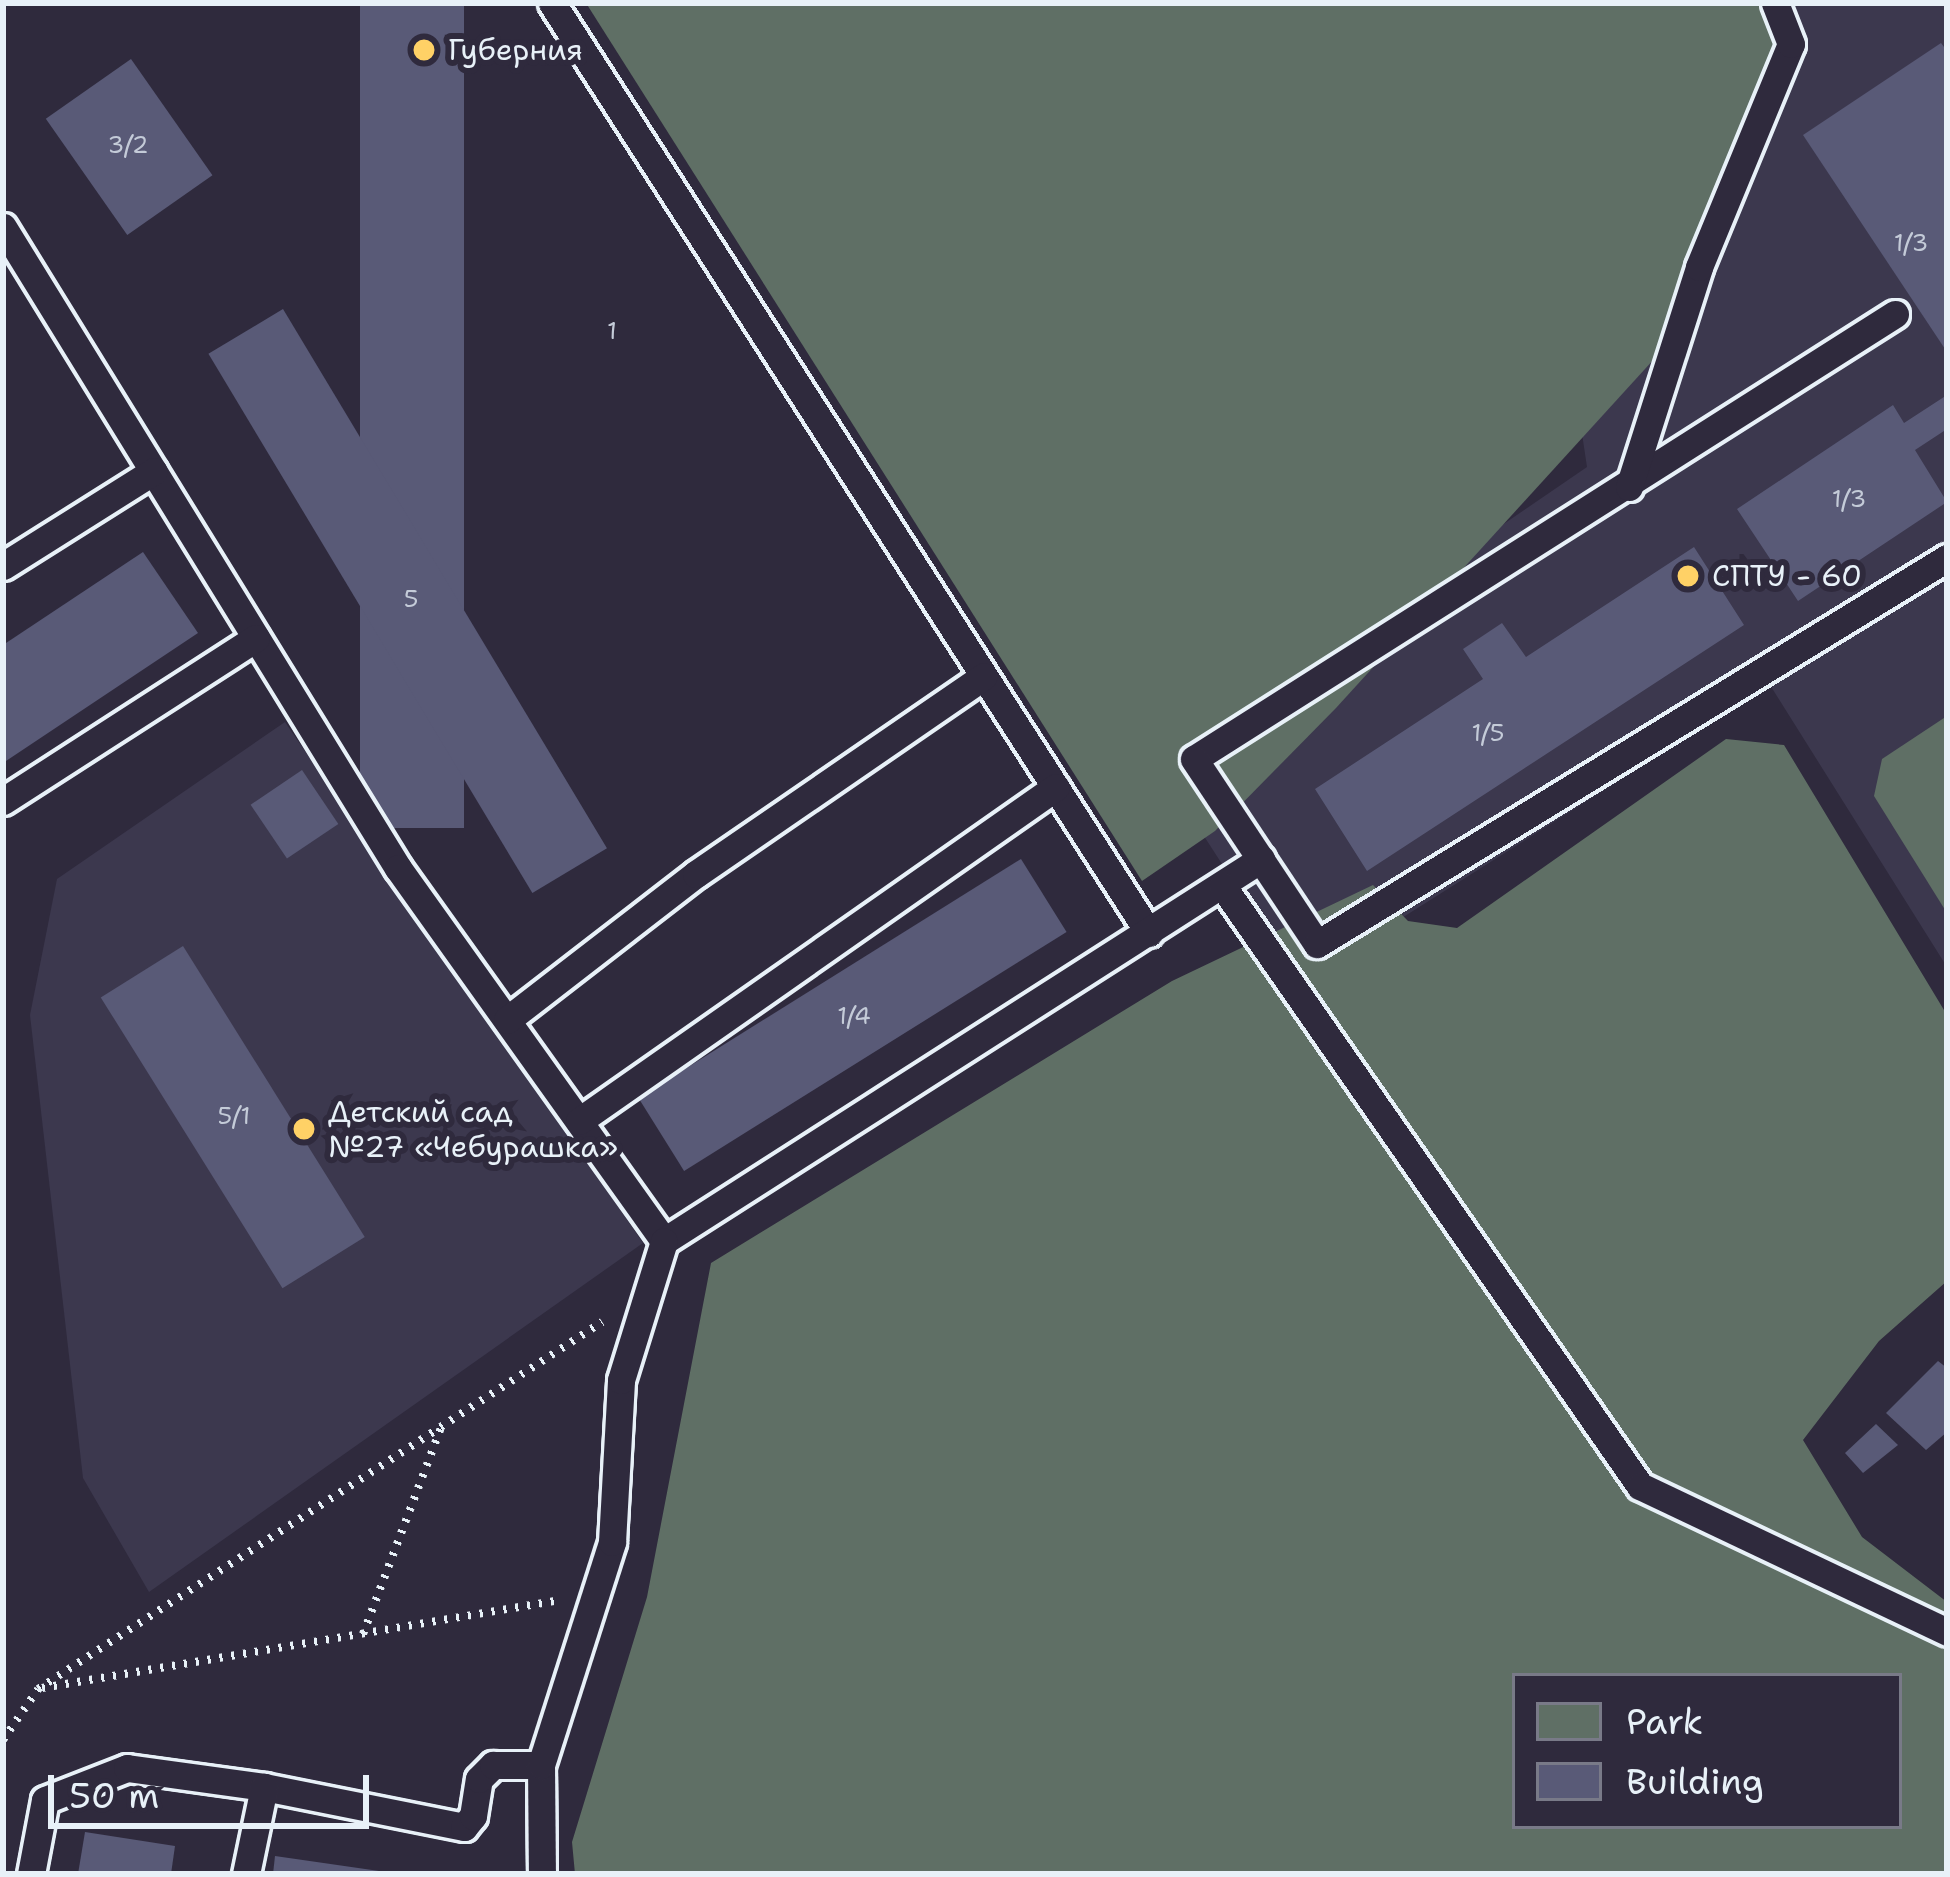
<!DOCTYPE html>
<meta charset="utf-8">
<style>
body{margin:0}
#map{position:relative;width:1950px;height:1877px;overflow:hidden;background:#2f2a3d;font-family:"Shantell Sans",sans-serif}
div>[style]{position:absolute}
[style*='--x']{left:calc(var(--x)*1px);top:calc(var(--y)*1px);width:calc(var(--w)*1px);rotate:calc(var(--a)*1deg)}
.built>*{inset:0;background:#3c384e}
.green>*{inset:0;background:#5f6f65}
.building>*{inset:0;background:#595a77;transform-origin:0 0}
.path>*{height:8px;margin-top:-4px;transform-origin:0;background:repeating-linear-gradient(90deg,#e8f1f8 0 3px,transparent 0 12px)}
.roads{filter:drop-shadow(3px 0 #e8f1f8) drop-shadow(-3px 0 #e8f1f8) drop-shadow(0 3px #e8f1f8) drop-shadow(0 -3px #e8f1f8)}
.lane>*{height:27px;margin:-13.5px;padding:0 13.5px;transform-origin:13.5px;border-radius:13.5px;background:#2f2a3d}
.dots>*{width:33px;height:33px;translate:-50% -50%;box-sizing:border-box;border:6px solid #2f2a3d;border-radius:50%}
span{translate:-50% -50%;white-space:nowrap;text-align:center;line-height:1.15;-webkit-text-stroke:12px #2f2a3d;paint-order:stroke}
.number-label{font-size:24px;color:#c4cbd8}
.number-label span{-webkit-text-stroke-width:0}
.poi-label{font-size:30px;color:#e8f1f8}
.left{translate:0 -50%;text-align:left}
.frame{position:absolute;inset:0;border:6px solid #e8f1f8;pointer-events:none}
.legend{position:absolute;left:1512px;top:1673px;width:390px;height:156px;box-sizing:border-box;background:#2f2a3d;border:3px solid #797a88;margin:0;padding:15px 21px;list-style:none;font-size:36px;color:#e8f1f8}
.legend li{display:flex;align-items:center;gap:24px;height:60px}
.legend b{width:60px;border:3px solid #797a88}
.scale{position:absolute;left:48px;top:1775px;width:321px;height:54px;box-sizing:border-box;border:6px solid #e8f1f8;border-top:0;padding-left:15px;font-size:36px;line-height:42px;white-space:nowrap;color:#e8f1f8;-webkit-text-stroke:9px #2f2a3d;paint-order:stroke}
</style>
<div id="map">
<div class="built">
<div style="clip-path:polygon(1780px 3px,1947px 3px,1947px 967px,1770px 685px,1299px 983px,1156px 762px,1587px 467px,1581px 427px)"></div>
<div style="clip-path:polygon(285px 722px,643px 1243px,149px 1592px,83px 1478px,30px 1015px,57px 879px)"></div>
</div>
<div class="green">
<div style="clip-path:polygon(586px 3px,1790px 3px,1796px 25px,1696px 313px,1336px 708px,1215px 831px,1142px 881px)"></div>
<div style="clip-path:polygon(1947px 716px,1947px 913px,1874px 796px,1882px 759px)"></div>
<div style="clip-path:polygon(evenodd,1726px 739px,1784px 745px,1947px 1015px,1947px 1281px,1879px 1341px,1803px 1440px,1862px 1537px,1947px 1602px,1947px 1874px,575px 1874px,572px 1842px,647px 1597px,711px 1263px,1172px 981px,1373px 885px,1408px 921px,1457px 928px,1726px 739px,1515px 1676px,1899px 1676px,1899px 1826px,1515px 1826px,1515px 1676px)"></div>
</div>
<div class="building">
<div style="left:360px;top:3px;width:104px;height:825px"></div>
<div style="clip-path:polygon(1941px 43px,1947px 51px,1947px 352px,1803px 135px)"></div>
<div style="left:131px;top:59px;width:142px;height:104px;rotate:55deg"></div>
<div style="left:283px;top:309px;width:629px;height:87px;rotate:59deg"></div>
<div style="clip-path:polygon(1947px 395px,1947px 429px,1915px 450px,1947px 502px,1798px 601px,1737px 509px,1893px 405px,1904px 423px)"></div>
<div style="clip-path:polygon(1694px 547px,1744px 625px,1367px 871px,1315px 789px,1483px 679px,1463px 649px,1502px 623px,1526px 657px)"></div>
<div style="clip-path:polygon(143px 552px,198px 633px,3px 763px,3px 645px)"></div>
<div style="left:302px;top:770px;width:65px;height:62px;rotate:56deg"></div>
<div style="left:1021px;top:859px;width:86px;height:451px;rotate:58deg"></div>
<div style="left:183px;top:946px;width:343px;height:97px;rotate:58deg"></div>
<div style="clip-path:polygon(1938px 1361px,1947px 1368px,1947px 1432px,1926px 1450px,1886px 1413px)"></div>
<div style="clip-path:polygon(1876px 1424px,1898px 1445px,1863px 1473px,1845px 1453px)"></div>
<div style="clip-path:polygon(85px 1832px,175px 1846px,171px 1874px,78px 1874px)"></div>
<div style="clip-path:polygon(275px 1856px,379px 1871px,379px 1874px,273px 1874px)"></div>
</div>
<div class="path">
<div style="--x:363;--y:1634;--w:220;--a:-69.3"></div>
<div style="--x:42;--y:1688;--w:525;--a:-9.64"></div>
<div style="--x:3;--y:1740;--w:62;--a:-55.5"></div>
<div style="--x:38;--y:1689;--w:673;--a:-33.05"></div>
</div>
<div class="roads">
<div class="lane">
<div style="--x:552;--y:3;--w:1105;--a:57.3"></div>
<div style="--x:3;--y:227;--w:753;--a:58.36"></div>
<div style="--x:398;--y:868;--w:458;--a:54.5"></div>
<div style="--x:664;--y:1241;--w:709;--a:-32.61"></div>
<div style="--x:1895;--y:314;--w:830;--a:147.59"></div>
<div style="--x:1194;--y:759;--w:222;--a:56.4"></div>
<div style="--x:1317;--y:944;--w:739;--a:-31.5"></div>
<div style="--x:1629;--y:487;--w:231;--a:-72.3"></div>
<div style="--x:1699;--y:267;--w:241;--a:-67.6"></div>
<div style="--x:1791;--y:44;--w:44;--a:-111.3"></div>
<div style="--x:3;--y:566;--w:178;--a:-32.2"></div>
<div style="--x:3;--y:801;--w:301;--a:-32.8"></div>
<div style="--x:1222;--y:885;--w:732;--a:55.18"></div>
<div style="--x:1640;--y:1486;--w:340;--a:25.4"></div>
<div style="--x:507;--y:1020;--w:239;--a:-37.7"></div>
<div style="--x:696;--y:874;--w:349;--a:-34.5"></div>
<div style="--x:579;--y:1121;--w:582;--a:-35"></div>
<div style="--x:541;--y:1765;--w:109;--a:89.5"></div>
<div style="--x:31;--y:1874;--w:75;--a:-79.3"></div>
<div style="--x:45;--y:1800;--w:88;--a:-21.3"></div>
<div style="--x:127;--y:1768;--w:138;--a:7.9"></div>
<div style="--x:264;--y:1787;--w:204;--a:11.3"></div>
<div style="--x:464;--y:1827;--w:14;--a:-51"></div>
<div style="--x:473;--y:1816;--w:37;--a:-81"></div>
<div style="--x:479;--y:1779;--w:20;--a:-45"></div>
<div style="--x:493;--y:1765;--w:48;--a:0"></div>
<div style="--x:541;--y:1765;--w:234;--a:-72.3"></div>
<div style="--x:612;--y:1542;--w:162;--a:-86.8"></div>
<div style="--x:621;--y:1380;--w:145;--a:-72.8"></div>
<div style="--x:246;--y:1874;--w:89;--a:-78.3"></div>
</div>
</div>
<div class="dots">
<div style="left:424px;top:50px;background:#ffd166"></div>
<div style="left:1688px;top:576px;background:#ffd166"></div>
<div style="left:304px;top:1129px;background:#ffd166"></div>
</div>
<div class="number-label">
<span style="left:128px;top:146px">3/2</span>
<span style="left:1911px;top:244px">1/3</span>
<span style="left:612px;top:332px">1</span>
<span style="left:1849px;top:500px">1/3</span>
<span style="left:411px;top:600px">5</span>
<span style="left:1488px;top:734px">1/5</span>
<span style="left:854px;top:1017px">1/4</span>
<span style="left:234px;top:1117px">5/1</span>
</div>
<div class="poi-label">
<span class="left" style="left:448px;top:50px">Губерния</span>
<span class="left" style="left:1712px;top:576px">СПТУ - 60</span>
<span class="left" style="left:328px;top:1129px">Детский сад<br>№27 «Чебурашка»</span>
</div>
<div class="frame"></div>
<ul class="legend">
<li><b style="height:33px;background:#5f6f65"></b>Park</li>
<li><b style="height:33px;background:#595a77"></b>Building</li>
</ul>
<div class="scale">50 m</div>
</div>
